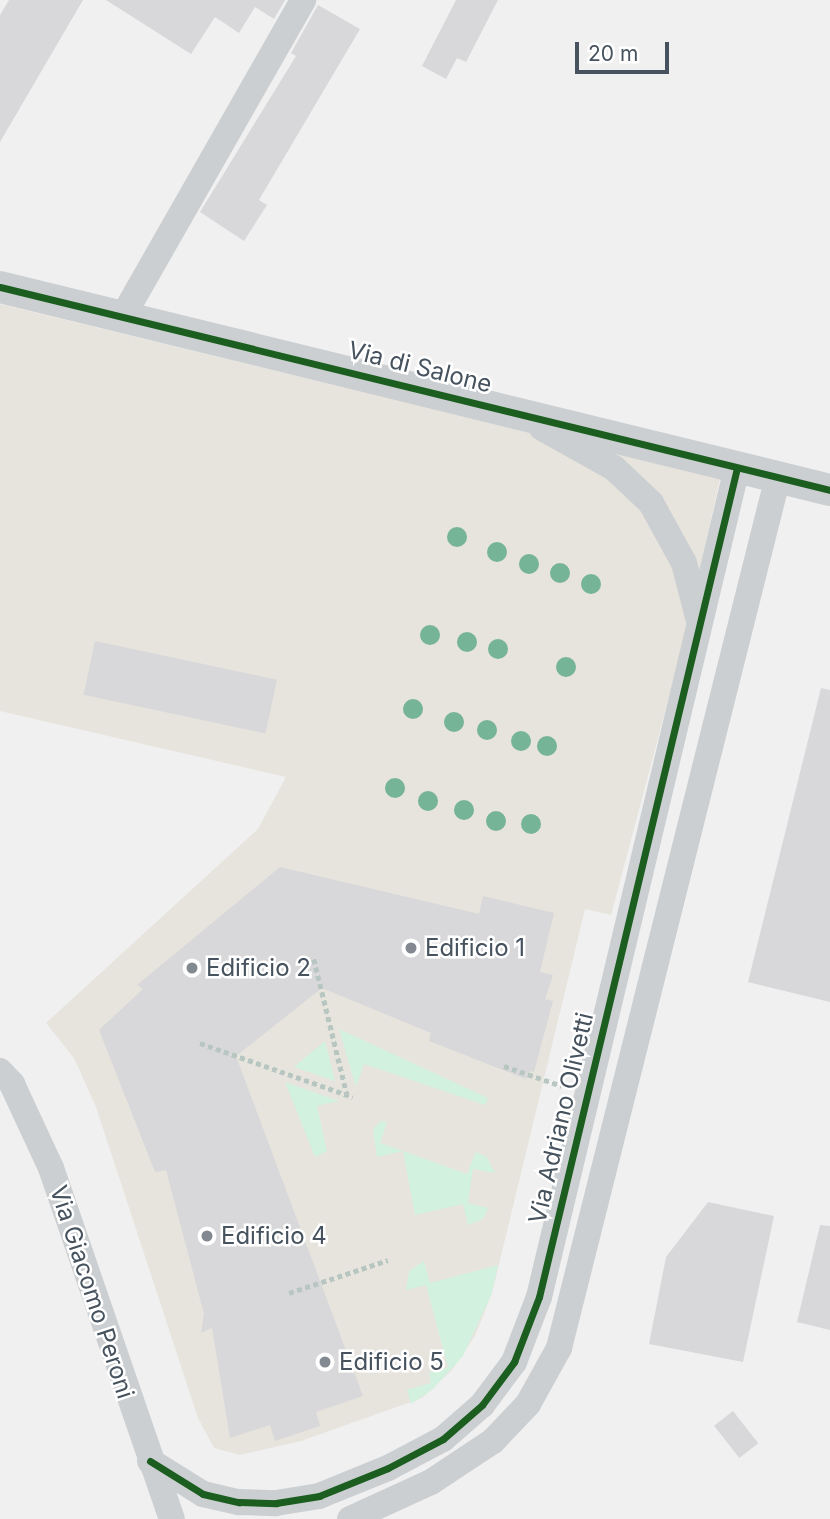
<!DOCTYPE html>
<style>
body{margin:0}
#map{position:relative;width:830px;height:1519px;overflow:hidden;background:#f1f0f0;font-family:Inter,sans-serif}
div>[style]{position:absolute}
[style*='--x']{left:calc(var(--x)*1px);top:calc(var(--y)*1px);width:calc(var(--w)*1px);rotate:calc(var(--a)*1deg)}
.commercial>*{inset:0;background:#e6e4dd}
.green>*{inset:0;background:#d3f1df}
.building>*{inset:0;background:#d8d8da;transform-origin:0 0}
.path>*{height:4.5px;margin-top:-2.25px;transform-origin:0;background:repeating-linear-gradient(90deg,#b8c6c2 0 5px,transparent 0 8.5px)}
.minor>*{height:26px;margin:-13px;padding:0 13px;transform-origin:13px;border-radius:13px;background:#cccfd1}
.tertiary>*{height:32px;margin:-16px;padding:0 16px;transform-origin:16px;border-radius:16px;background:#cccfd1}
.cycleway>*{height:7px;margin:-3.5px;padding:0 3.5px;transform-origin:3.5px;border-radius:3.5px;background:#1b5e20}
.trees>*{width:20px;height:20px;margin:-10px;border-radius:50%;background:#76b497}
.dots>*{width:19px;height:19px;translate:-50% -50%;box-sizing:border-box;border:4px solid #fff;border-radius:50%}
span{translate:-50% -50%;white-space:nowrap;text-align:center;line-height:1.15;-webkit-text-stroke:5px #fff;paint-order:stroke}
.street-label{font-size:24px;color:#46525d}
.poi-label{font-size:24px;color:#46525d}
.left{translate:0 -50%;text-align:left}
.scale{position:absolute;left:575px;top:42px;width:94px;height:32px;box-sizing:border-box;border:4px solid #46525d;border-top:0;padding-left:9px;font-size:21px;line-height:24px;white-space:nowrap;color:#46525d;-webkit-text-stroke:5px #fff;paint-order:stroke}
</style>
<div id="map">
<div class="commercial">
<div style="clip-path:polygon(0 304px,720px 479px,681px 652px,611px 915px,585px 909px,492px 1293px,475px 1336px,452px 1370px,422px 1398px,301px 1441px,240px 1455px,214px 1448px,198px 1418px,96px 1107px,74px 1058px,46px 1023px,258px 829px,286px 777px,0 711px)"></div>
</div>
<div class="green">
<div style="clip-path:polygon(339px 1029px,488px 1098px,485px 1105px,364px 1064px,356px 1087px)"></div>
<div style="clip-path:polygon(325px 1041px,335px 1081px,294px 1067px)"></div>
<div style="clip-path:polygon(285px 1082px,339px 1101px,317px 1106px,327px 1151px,315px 1157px)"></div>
<div style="clip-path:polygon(381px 1121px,387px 1122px,380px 1143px,403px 1151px,467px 1174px,476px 1152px,487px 1157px,495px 1173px,473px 1169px,468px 1203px,488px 1208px,483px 1219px,468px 1225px,463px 1204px,415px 1215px,403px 1151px,377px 1157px,373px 1129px)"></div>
<div style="clip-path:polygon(424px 1261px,430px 1283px,498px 1265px,492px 1293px,463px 1356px,433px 1389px,411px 1404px,407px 1390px,431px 1383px,429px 1373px,448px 1367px,426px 1285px,406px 1290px,409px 1271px)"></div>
</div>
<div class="building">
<div style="clip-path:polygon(9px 0,83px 0,0 142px,0 15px)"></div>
<div style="clip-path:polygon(106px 0,285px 0,274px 19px,255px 7px,239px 33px,215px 17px,191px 54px)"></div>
<div style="clip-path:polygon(456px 0,498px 0,466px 62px,457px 58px,446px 79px,422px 66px)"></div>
<div style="clip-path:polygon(318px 5px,360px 29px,259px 200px,267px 205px,244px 241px,200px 212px,296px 56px,291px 53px)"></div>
<div style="left:95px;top:641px;width:186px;height:55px;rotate:12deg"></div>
<div style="clip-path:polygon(821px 688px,830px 690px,830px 1002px,748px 982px)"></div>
<div style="clip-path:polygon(280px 867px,479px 914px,483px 896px,554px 913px,540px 972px,553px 975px,545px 999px,553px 1001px,534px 1072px,530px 1071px,526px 1079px,429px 1041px,431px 1033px,322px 988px,236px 1056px,363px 1396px,316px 1412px,320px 1426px,275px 1441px,270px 1425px,230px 1438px,212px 1328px,201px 1333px,204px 1314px,166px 1170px,155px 1172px,99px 1030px,143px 989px,137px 985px)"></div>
<div style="clip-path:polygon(708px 1202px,774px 1216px,743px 1362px,649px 1344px,666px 1257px)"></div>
<div style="clip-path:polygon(820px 1225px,830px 1226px,830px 1330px,797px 1322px)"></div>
<div style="left:733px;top:1411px;width:41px;height:24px;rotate:52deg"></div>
</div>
<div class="path">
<div style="--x:314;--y:959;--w:139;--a:76.3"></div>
<div style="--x:200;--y:1043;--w:162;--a:19.4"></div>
<div style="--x:504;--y:1066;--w:61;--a:19"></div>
<div style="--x:289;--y:1293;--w:104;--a:-18.4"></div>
</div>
<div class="minor">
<div style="--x:123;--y:316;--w:364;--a:-60.3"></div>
<div style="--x:542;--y:428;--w:82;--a:29.1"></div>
<div style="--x:614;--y:468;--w:51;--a:43.4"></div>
<div style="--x:651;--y:503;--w:68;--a:61.2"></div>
<div style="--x:684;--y:563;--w:60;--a:75.5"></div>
<div style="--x:0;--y:1071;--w:18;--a:47"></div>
<div style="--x:12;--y:1084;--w:93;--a:65.1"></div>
<div style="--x:51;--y:1168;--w:371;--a:71"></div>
<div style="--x:150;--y:1461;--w:62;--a:31.9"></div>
<div style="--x:203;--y:1494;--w:37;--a:13"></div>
<div style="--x:239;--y:1502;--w:37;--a:2"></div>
<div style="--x:276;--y:1503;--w:44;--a:-9.2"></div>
<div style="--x:319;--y:1496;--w:74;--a:-22.1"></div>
<div style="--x:388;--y:1468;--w:62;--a:-27.8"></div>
<div style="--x:443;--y:1439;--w:52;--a:-41.1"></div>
<div style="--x:482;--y:1405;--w:54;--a:-53.3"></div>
<div style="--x:514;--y:1362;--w:70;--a:-69"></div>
<div style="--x:539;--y:1297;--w:852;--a:-76.57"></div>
<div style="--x:350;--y:1519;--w:89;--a:-24.6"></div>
<div style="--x:431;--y:1482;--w:74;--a:-33.5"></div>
<div style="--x:493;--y:1441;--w:51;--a:-46.6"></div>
<div style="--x:528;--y:1404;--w:64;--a:-61"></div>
<div style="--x:559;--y:1348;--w:898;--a:-75.89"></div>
</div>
<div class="tertiary">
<div style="--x:0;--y:287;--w:854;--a:13.74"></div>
</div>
<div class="cycleway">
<div style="--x:0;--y:287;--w:854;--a:13.74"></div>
<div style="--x:150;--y:1461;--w:62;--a:31.9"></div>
<div style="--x:203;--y:1494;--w:37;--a:13"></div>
<div style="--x:239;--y:1502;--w:37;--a:2"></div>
<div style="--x:276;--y:1503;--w:44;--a:-9.2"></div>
<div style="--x:319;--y:1496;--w:74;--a:-22.1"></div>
<div style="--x:388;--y:1468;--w:62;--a:-27.8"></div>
<div style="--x:443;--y:1439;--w:52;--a:-41.1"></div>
<div style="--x:482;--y:1405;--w:54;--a:-53.3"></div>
<div style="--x:514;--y:1362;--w:70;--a:-69"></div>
<div style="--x:539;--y:1297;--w:852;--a:-76.57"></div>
</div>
<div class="trees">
<div style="left:457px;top:537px"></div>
<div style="left:497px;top:552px"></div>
<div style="left:529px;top:564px"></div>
<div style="left:560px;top:573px"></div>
<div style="left:591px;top:584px"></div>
<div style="left:430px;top:635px"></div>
<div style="left:467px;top:642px"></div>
<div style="left:498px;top:649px"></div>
<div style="left:566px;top:667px"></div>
<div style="left:413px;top:709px"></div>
<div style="left:454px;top:722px"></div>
<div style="left:487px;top:730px"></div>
<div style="left:521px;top:741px"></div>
<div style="left:547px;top:746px"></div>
<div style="left:395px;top:788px"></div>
<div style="left:428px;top:801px"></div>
<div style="left:464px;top:810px"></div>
<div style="left:496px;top:821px"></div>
<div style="left:531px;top:824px"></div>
</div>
<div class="dots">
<div style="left:411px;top:948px;background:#828990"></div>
<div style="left:192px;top:968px;background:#828990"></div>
<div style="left:207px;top:1236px;background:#828990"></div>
<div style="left:325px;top:1362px;background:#828990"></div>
</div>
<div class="street-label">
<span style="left:420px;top:367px;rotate:14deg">Via di Salone</span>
<span style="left:561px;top:1118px;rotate:-77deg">Via Adriano Olivetti</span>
<span style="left:92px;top:1292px;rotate:72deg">Via Giacomo Peroni</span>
</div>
<div class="poi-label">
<span class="left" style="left:425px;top:948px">Edificio 1</span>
<span class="left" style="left:206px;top:968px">Edificio 2</span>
<span class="left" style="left:221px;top:1236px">Edificio 4</span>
<span class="left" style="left:339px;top:1362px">Edificio 5</span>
</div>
<div class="scale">20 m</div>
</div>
